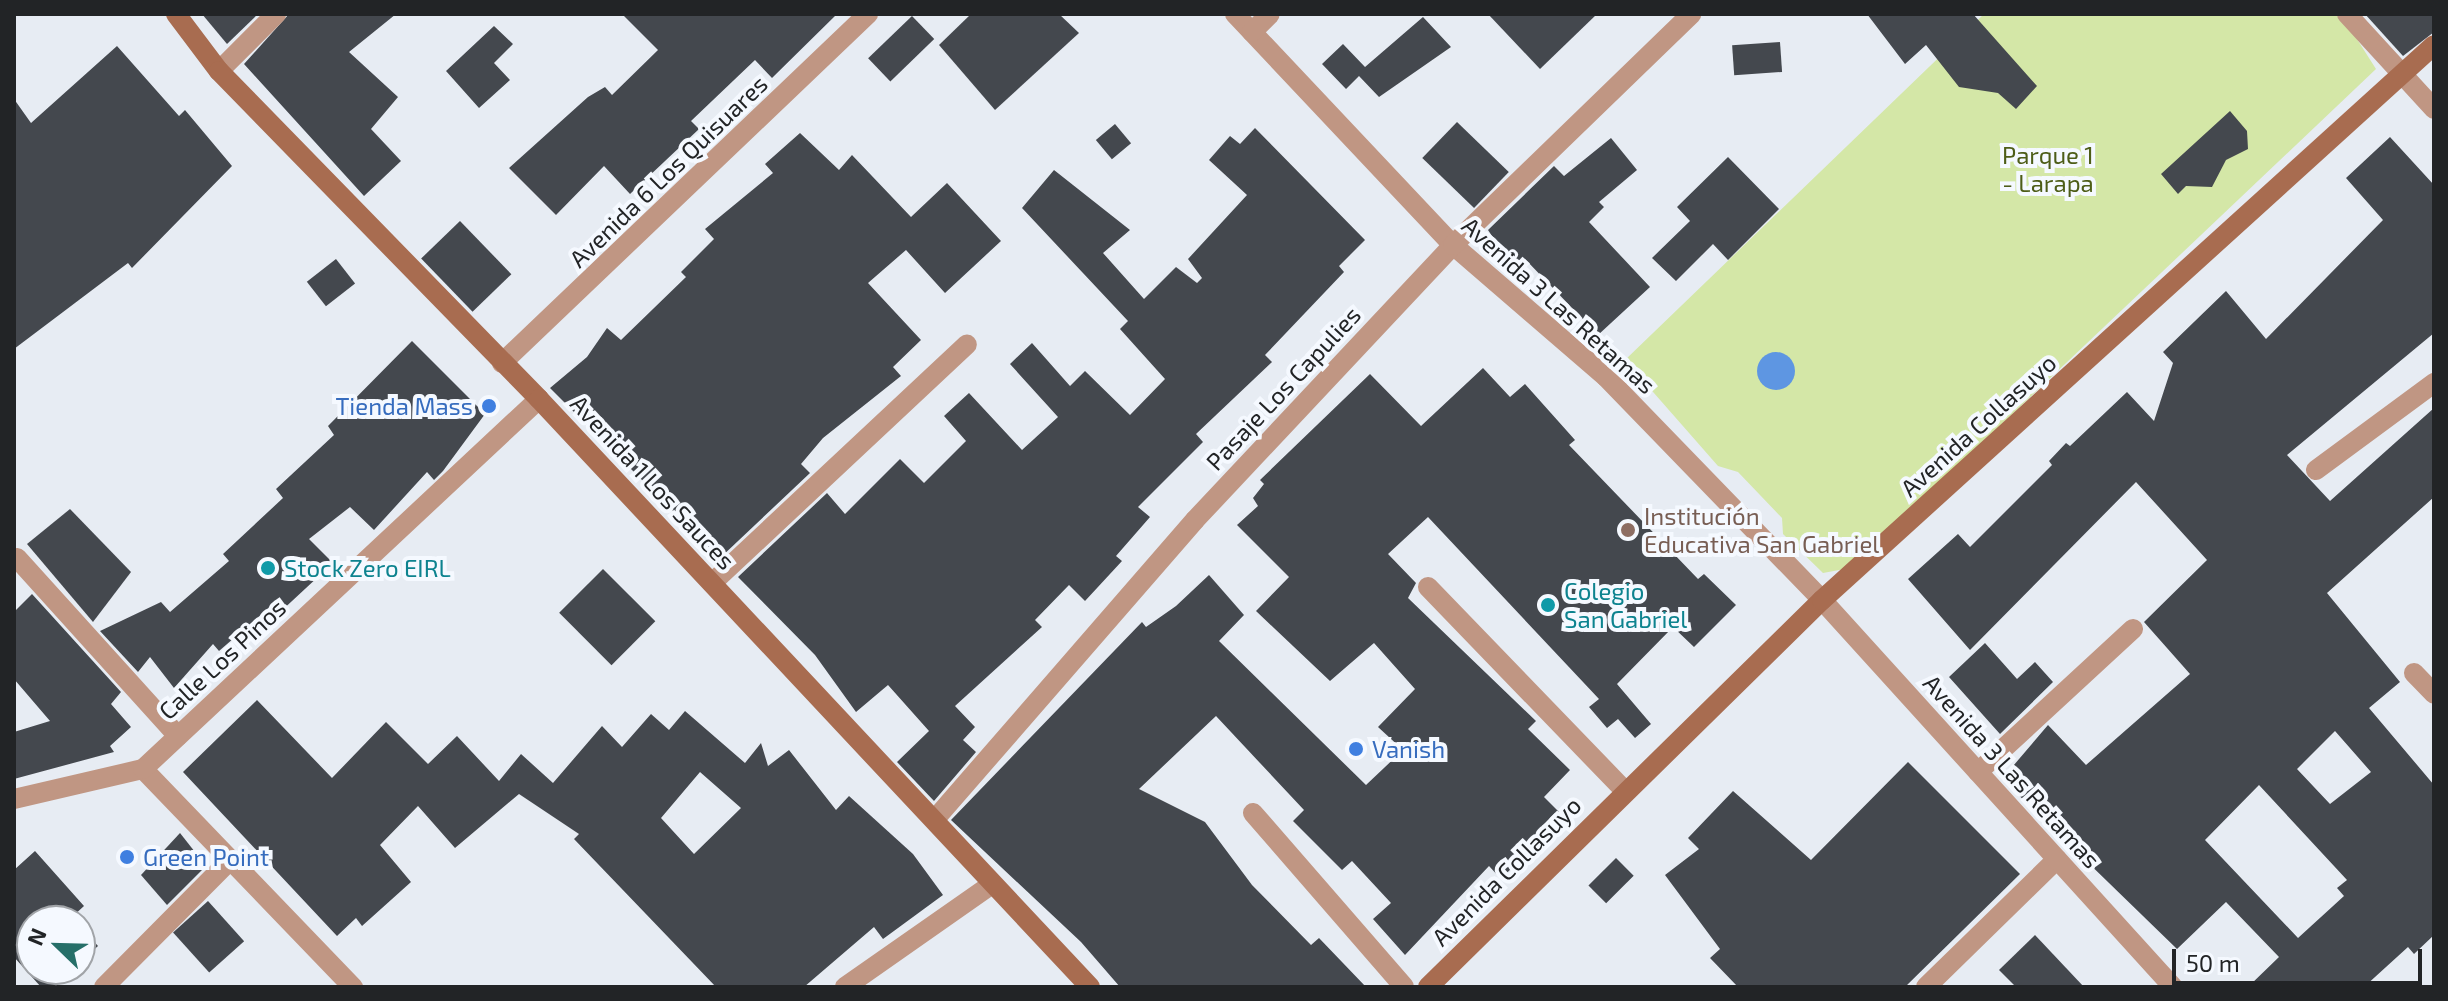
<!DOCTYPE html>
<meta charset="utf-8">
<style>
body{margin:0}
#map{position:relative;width:2448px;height:1001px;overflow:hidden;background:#e7ecf3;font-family:"Exo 2",sans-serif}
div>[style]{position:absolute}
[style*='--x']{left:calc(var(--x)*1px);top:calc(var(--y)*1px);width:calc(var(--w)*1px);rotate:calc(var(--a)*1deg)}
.green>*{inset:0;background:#d4e7a7}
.water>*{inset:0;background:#5e96e2}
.round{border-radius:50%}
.building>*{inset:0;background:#44484e;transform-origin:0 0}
.lane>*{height:20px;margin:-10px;padding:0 10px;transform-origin:10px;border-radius:10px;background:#c09683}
.street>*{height:20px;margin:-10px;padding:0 10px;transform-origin:10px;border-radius:10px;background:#c09683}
.secondary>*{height:20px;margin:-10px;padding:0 10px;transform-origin:10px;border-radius:10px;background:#a86c50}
.dots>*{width:22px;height:22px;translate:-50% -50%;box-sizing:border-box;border:4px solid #f5f9ff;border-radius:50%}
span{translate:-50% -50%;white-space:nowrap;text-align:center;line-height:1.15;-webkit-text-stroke:8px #f5f9ff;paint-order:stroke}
.park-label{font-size:24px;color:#4d5d18}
.street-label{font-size:24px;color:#222426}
.shop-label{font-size:24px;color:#366cbe}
.right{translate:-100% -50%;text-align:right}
.left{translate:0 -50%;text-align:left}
.education-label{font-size:24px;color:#785e54}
.culture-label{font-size:24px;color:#0d838f}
.frame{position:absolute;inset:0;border:16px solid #222426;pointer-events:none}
.north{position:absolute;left:16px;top:905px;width:80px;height:80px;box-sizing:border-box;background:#f5f9ff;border:2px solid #a1a4a8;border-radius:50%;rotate:293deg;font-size:22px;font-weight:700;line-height:32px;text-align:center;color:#222426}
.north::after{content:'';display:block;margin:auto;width:28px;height:36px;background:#266f69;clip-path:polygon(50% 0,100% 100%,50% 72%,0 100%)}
.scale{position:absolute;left:2172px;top:949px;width:250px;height:36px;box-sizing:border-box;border:4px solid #222426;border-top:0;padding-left:10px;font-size:24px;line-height:28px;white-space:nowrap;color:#222426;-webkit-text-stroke:6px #f5f9ff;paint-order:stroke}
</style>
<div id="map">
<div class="green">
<div style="clip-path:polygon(1984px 14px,2341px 14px,2376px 69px,1850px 568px,1823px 573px,1783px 534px,1782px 518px,1738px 472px,1718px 466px,1625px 360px)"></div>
</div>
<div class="water">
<div class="round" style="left:1757px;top:352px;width:38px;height:38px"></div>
</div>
<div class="building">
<div style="clip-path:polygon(202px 14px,258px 14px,227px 44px)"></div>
<div style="clip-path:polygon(289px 14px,396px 14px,349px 52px,398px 97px,371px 129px,401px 161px,364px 196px,244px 64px)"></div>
<div style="clip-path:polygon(622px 14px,837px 14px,772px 78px,755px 60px,691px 121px,699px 129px,630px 194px,604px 166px,556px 215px,509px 168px,588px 97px,605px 87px,612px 95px,658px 50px)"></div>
<div style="clip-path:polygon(971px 14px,1059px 14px,1079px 33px,995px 110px,939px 45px)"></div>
<div style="clip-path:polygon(1488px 14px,1597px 14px,1540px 69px)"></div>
<div style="clip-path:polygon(1867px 14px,1973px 14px,2037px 86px,2016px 109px,1998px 93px,1959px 87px,1926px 45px,1905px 64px)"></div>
<div style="clip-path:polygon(2365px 14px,2434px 14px,2434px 32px,2403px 56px)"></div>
<div style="left:912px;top:16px;width:32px;height:61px;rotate:46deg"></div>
<div style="clip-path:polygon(1423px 17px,1451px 47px,1379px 97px,1359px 76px,1346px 89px,1322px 64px,1343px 44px,1365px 67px)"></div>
<div style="clip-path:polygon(494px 26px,513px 44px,494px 63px,510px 80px,479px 108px,446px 71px)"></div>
<div style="left:1780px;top:42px;width:30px;height:48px;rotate:86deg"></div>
<div style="clip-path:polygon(117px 46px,179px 116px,185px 110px,232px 166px,132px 268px,128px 263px,14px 349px,14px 99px,31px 123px)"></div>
<div style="clip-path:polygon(2230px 111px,2247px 131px,2248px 149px,2226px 160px,2212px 187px,2186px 186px,2178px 194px,2161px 174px)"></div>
<div style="left:1457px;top:122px;width:72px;height:50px;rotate:44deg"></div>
<div style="left:1115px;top:124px;width:25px;height:25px;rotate:50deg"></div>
<div style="clip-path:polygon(1255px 128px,1365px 240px,1339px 266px,1344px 272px,1265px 355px,1272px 362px,1196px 434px,1203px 442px,1138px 507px,1150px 517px,1116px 556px,1122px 561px,1085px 601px,1069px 585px,1035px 620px,1042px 627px,955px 706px,975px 727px,963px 740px,976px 752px,934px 801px,897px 762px,929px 731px,888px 685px,856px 712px,815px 655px,738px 577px,827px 493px,845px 514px,900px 459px,924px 483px,966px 441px,944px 416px,969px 393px,1022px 450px,1058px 417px,1010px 364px,1032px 343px,1070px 386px,1085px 371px,1130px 415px,1165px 379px,1120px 329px,1128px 321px,1022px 208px,1054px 170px,1130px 230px,1103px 253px,1144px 299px,1176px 267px,1197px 283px,1202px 278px,1188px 259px,1247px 195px,1209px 160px,1230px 136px,1240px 144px)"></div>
<div style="clip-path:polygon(800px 133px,839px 170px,852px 155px,911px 217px,947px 183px,1001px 241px,945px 293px,906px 250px,868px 283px,921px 340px,893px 367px,901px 376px,823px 438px,801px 464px,810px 473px,720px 558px,550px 388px,587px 357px,607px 328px,621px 340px,686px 277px,681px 272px,714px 239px,705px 229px,773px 173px,765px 164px)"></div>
<div style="clip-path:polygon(evenodd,2390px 137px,2434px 185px,2434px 333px,2287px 455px,2330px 501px,2434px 408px,2434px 497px,2327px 593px,2400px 682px,2369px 708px,2434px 785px,2434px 935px,2414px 954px,2408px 947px,2364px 987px,2248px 987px,2279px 957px,2226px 902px,2177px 949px,2002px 779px,2048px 725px,2086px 765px,2190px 674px,2144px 622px,2207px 560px,2136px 482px,1970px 650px,1908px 579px,1958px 534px,1970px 547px,2052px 465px,2049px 461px,2066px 443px,2070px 446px,2127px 392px,2154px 421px,2173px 363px,2163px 352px,2226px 291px,2266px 339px,2383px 220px,2346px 178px,2390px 137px,2335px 731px,2371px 772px,2330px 804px,2297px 769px,2335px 731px,2390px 137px,2259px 785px,2347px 880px,2337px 888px,2344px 896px,2298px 938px,2205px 840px,2259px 785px)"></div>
<div style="clip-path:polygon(1611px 138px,1637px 170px,1599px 202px,1604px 207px,1589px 222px,1650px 287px,1598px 335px,1525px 259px,1514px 269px,1488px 230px,1554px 166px,1564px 176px)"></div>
<div style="clip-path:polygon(1728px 157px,1779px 209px,1728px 260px,1713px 244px,1676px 281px,1652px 258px,1690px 221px,1677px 207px)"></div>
<div style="left:460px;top:221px;width:74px;height:54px;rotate:46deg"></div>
<div style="left:336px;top:259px;width:31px;height:37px;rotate:52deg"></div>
<div style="clip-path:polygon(412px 341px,485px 414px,443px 471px,434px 480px,427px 472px,374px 530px,350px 507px,309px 539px,333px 563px,278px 614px,271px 606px,219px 651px,213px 644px,174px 688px,150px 657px,138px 672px,100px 631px,161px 602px,170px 612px,229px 561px,223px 554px,283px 498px,276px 489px,334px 435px,328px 426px)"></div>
<div style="clip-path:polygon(1483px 368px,1510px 397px,1525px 384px,1575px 440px,1569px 445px,1698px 579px,1704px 574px,1736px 605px,1694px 647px,1673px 627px,1617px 684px,1651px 724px,1635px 738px,1618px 719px,1607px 728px,1589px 707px,1599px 699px,1428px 517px,1388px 554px,1416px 583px,1408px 598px,1536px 721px,1528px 729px,1570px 770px,1544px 797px,1563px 816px,1501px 879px,1489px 866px,1405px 955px,1373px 919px,1391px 903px,1352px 861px,1342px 870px,1293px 821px,1304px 810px,1216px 716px,1139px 789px,1205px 822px,1252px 885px,1311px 945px,1319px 938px,1366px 987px,1120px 987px,1081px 942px,951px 820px,1142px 622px,1146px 627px,1176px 606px,1209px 575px,1244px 615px,1219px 641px,1366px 785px,1403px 750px,1378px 727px,1415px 689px,1374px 643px,1330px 681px,1256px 611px,1289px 577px,1237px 525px,1258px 506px,1253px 498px,1264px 484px,1260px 480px,1370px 374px,1421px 426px)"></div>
<div style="clip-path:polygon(70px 509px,131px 572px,93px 622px,27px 544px)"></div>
<div style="left:603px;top:569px;width:74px;height:62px;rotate:45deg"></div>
<div style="clip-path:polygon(32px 594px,121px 692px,111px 704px,131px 727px,110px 746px,114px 752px,14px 779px,14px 732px,50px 721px,14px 679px,14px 612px)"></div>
<div style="clip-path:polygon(1985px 643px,2017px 679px,2035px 662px,2053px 682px,2000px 734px,1949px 677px)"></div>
<div style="clip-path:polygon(evenodd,257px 700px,332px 778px,386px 722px,428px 764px,457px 736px,499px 781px,521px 754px,553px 783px,602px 726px,622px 747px,651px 714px,669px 730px,685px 711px,745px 763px,761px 743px,768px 766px,789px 750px,836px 810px,849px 796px,913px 854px,943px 895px,883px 939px,874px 927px,804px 987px,716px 987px,574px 839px,579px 834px,519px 794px,455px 848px,418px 806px,380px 845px,411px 882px,362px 926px,356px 918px,337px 936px,183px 772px,257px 700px,700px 772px,741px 808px,694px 854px,661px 818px,700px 772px)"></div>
<div style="clip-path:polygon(1908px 762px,2020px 874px,1905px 987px,1738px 987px,1710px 958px,1720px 949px,1665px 875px,1699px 849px,1688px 838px,1733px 791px,1811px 860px)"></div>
<div style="clip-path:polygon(180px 833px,206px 866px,167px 905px,141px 875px)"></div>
<div style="clip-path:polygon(35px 851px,84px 906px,72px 917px,76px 921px,32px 921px,32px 969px,73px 969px,53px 987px,41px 987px,14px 957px,14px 870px)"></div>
<div style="left:1616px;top:858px;width:25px;height:39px;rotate:45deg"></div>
<div style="left:208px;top:901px;width:54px;height:47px;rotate:48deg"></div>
<div style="clip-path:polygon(80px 926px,98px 946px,80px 962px)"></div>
<div style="clip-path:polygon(2035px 935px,2084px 987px,2016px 987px,1999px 970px)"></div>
</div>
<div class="lane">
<div style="--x:2316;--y:470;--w:147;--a:-36.4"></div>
<div style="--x:17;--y:558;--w:240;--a:47.9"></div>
<div style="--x:1978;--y:772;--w:211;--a:-42.7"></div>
<div style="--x:1926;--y:987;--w:183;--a:-44.3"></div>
</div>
<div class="street">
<div style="--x:1235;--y:14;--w:318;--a:46.7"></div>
<div style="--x:1453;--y:245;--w:202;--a:40.8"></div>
<div style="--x:1606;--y:377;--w:310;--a:45.9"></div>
<div style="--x:1822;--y:600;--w:522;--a:47.79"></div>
<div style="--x:2347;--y:14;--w:129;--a:47.5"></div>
<div style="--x:1252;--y:32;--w:25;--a:-45"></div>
<div style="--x:219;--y:71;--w:81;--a:-45"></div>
<div style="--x:502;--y:363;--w:506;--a:-43.64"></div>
<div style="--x:712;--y:583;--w:349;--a:-43.1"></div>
<div style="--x:1428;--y:587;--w:281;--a:46"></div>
<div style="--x:2414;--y:673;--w:29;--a:46"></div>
<div style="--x:143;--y:769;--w:303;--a:46.1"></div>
<div style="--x:14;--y:799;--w:132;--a:-13.1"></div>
<div style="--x:143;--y:769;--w:542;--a:-43.06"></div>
<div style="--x:1253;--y:813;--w:230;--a:49"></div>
<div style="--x:936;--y:818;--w:395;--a:-49"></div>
<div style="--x:1195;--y:520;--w:377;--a:-46.8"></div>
<div style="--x:1453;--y:245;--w:332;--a:-44.1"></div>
<div style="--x:104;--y:987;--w:176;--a:-45.2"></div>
<div style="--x:845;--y:987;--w:179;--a:-35"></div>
</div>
<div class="secondary">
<div style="--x:176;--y:14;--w:71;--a:53"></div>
<div style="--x:219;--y:71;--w:458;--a:45.7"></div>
<div style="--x:539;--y:399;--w:806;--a:46.86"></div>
<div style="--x:1428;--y:987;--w:552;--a:-44.49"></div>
<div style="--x:1822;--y:600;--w:826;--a:-42.2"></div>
</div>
<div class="dots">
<div style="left:489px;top:406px;background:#3f7fe0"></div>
<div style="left:1628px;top:530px;background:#8d6e63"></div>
<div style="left:268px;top:568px;background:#0f9aa8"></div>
<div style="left:1548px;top:605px;background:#0f9aa8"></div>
<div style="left:1356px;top:749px;background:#3f7fe0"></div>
<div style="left:127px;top:857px;background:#3f7fe0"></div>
</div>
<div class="park-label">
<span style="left:2048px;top:169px">Parque 1<br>- Larapa</span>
</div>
<div class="street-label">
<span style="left:668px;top:171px;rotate:-44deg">Avenida 6 Los Quisuares</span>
<span style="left:1559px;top:305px;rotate:42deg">Avenida 3 Las Retamas</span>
<span style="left:1283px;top:388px;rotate:-47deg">Pasaje Los Capulies</span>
<span style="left:1978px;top:425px;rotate:-42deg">Avenida Collasuyo</span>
<span style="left:653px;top:482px;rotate:47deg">Avenida 1 Los Sauces</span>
<span style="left:222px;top:659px;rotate:-43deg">Calle Los Pinos</span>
<span style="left:2012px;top:771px;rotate:48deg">Avenida 3 Las Retamas</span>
<span style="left:1506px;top:871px;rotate:-45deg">Avenida Collasuyo</span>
</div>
<div class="shop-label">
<span class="right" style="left:473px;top:406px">Tienda Mass</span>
<span class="left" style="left:1372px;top:749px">Vanish</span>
<span class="left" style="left:143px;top:857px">Green Point</span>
</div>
<div class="education-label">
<span class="left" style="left:1644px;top:530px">Institución<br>Educativa San Gabriel</span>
</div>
<div class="culture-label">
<span class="left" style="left:284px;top:568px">Stock Zero EIRL</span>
<span class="left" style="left:1564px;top:605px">Colegio<br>San Gabriel</span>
</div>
<div class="frame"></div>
<div class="north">N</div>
<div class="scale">50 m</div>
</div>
